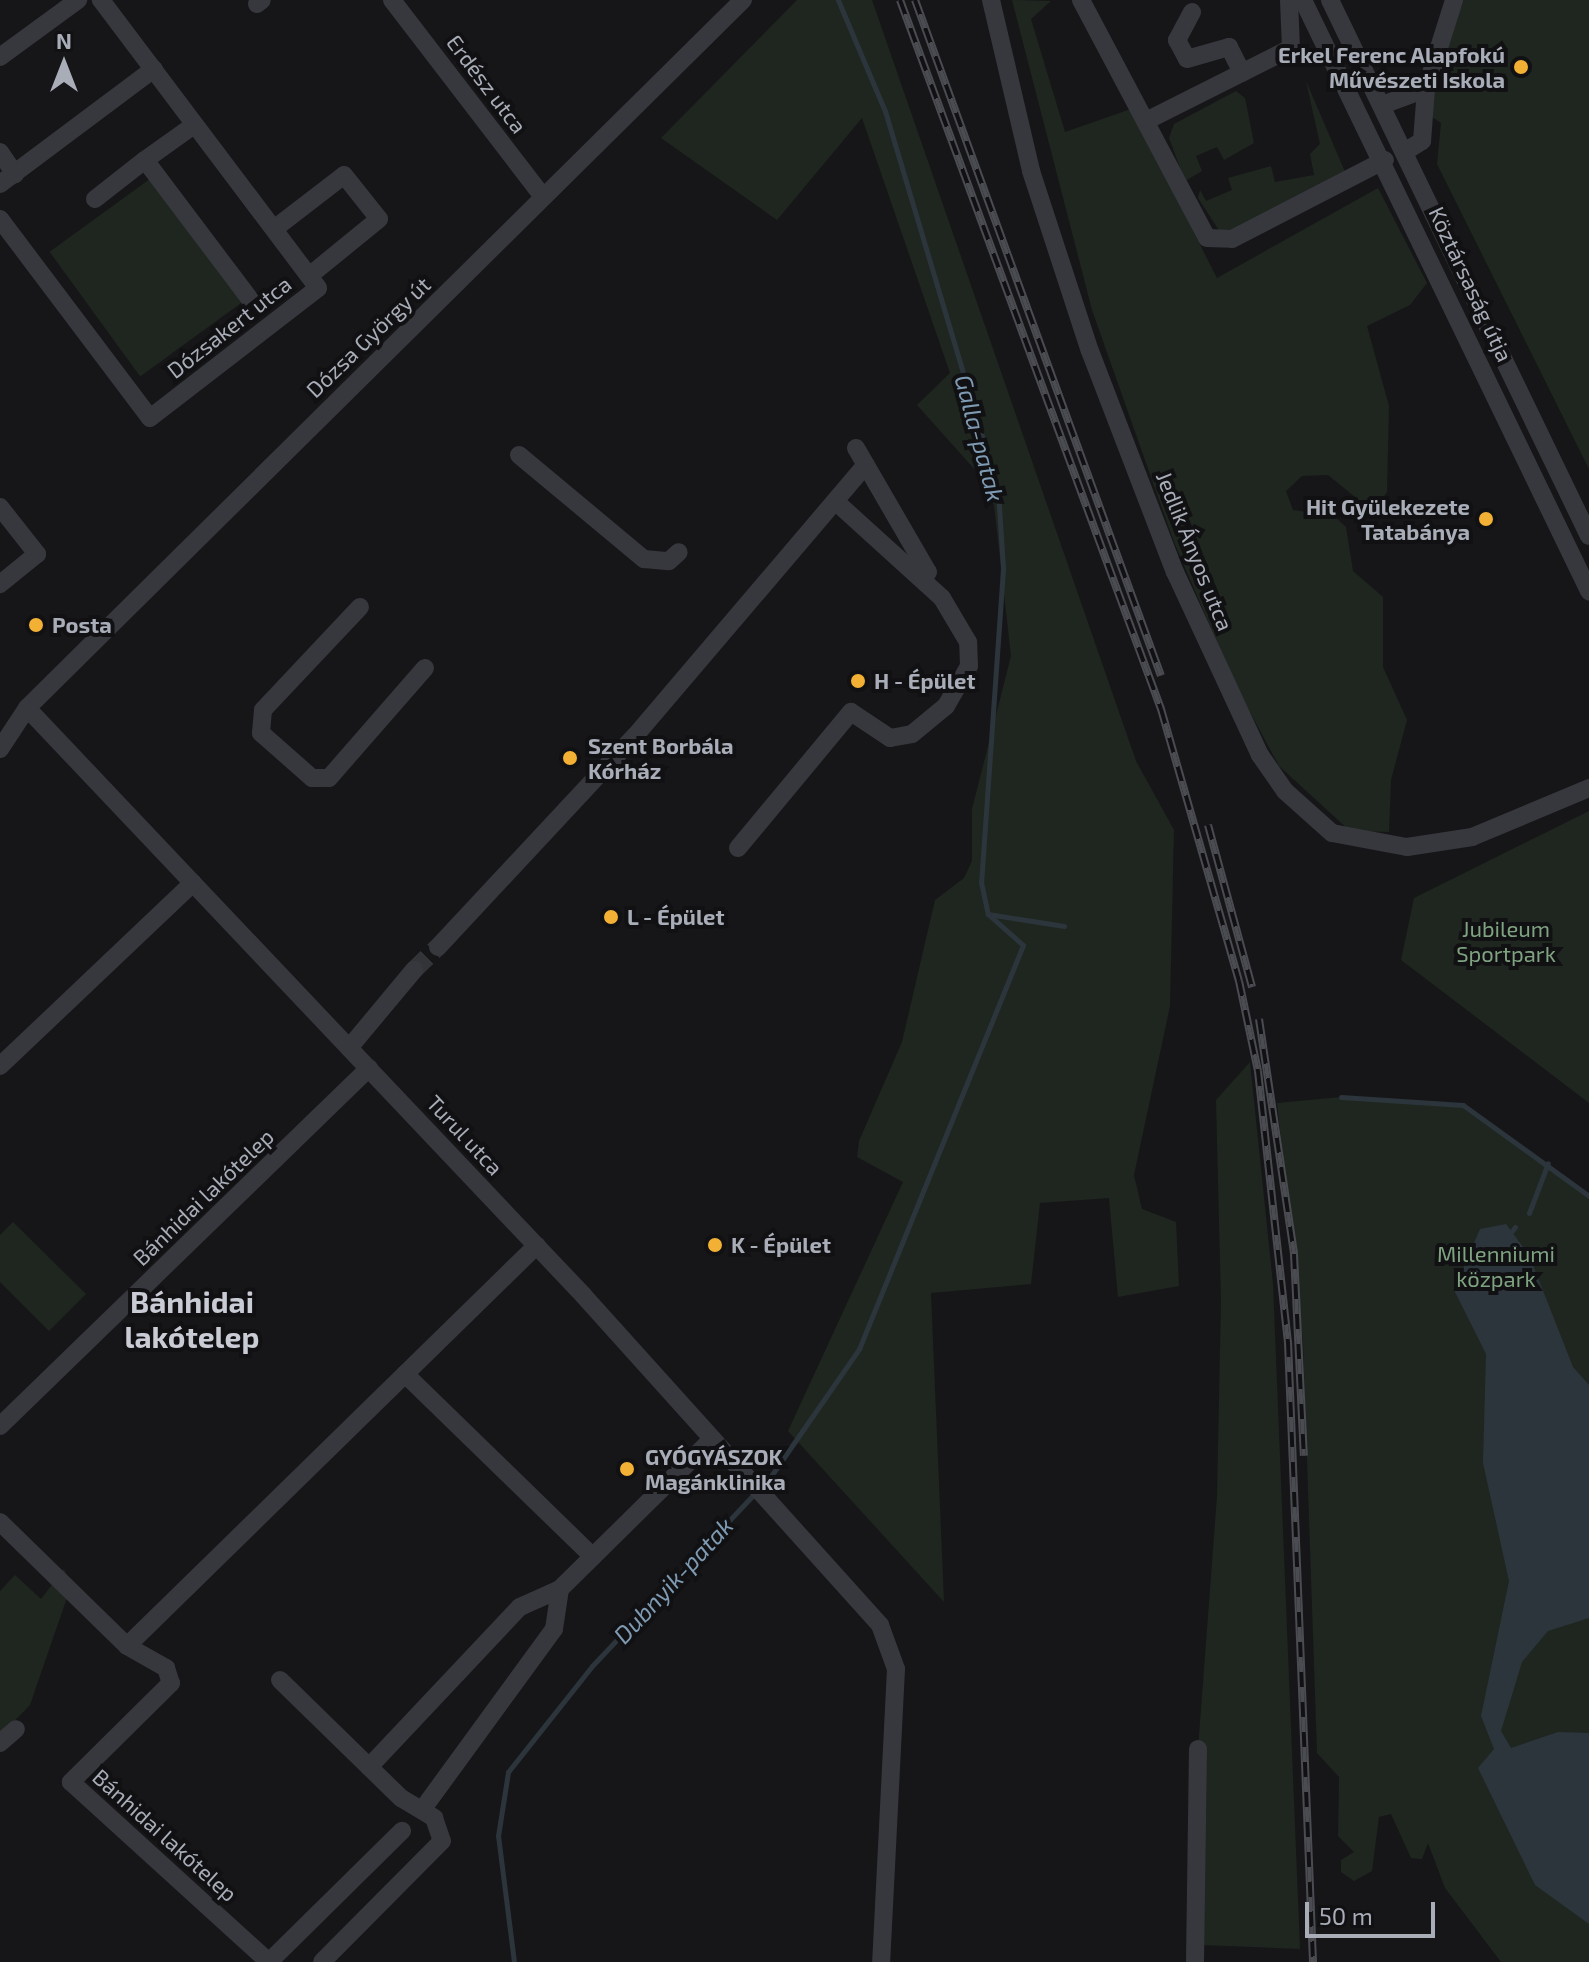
<!DOCTYPE html>
<meta charset="utf-8">
<style>
body{margin:0}
#map{position:relative;width:1589px;height:1962px;overflow:hidden;background:#161618;font-family:"Exo 2",sans-serif}
div>[style]{position:absolute}
[style*='--x']{left:calc(var(--x)*1px);top:calc(var(--y)*1px);width:calc(var(--w)*1px);rotate:calc(var(--a)*1deg)}
.green>*{inset:0;background:#1e261f;transform-origin:0 0}
.water>*{inset:0;background:#2c353c}
.stream>*{height:5px;margin:-2.5px;padding:0 2.5px;transform-origin:2.5px;border-radius:2.5px;background:#2c353c}
.minor-tunnel>*{height:18px;margin-top:-9px;transform-origin:0;background:repeating-linear-gradient(90deg,#333438 0 18px,transparent 0 27px)}
.minor>*{height:18px;margin:-9px;padding:0 9px;transform-origin:9px;border-radius:9px;background:#37383d}
.rail>*{height:8px;margin-top:-4px;transform-origin:0;background:repeating-linear-gradient(90deg,#111113 0 15px,#4a4c52 0 30px);box-sizing:border-box;border-block:2px solid #4a4c52}
.dots>*{width:22px;height:22px;translate:-50% -50%;box-sizing:border-box;border:4px solid #111113;border-radius:50%}
span{translate:-50% -50%;white-space:nowrap;text-align:center;line-height:1.15;-webkit-text-stroke:8px #111113;paint-order:stroke}
.poi-label{font-size:22px;color:#a8adb8;font-weight:700}
.right{translate:-100% -50%;text-align:right}
.left{translate:0 -50%;text-align:left}
.street-label{font-size:22px;color:#a8adb8}
.park-label{font-size:22px;color:#7fa381}
.water-label{font-size:24px;color:#7f9bb3;font-style:italic}
.district-label{font-size:30px;color:#c9ccd4;font-weight:700}
.north{position:absolute;left:24px;top:24px;width:80px;height:80px;-webkit-text-stroke:6px #111113;paint-order:stroke;rotate:0deg;font-size:22px;font-weight:700;line-height:32px;text-align:center;color:#a8adb8}
.north::after{content:'';display:block;margin:auto;width:28px;height:36px;background:#a8adb8;clip-path:polygon(50% 0,100% 100%,50% 72%,0 100%)}
.scale{position:absolute;left:1305px;top:1902px;width:130px;height:36px;box-sizing:border-box;border:4px solid #a8adb8;border-top:0;padding-left:10px;font-size:24px;line-height:28px;white-space:nowrap;color:#a8adb8;-webkit-text-stroke:6px #111113;paint-order:stroke}
</style>
<div id="map">
<div class="green">
<div style="clip-path:polygon(797px 0,872px 0,1136px 761px,1174px 830px,1170px 1006px,1134px 1175px,1142px 1209px,1176px 1222px,1179px 1286px,1118px 1297px,1109px 1198px,1040px 1203px,1031px 1284px,931px 1293px,944px 1602px,788px 1431px,903px 1182px,857px 1157px,859px 1141px,902px 1042px,935px 900px,964px 878px,972px 861px,972px 809px,1011px 656px,994px 505px,976px 471px,917px 405px,950px 373px,862px 118px,777px 220px,661px 138px)"></div>
<div style="clip-path:polygon(1012px 0,1051px 1px,1031px 19px,1065px 132px,1131px 109px,1217px 278px,1378px 188px,1427px 283px,1410px 305px,1367px 326px,1389px 406px,1387px 492px,1375px 509px,1366px 506px,1328px 475px,1302px 476px,1286px 491px,1293px 510px,1334px 516px,1346px 527px,1353px 571px,1383px 597px,1383px 667px,1407px 720px,1391px 780px,1389px 832px,1350px 831px,1279px 766px,1236px 686px,1174px 542px,1092px 310px)"></div>
<div style="clip-path:polygon(1454px 0,1589px 0,1589px 469px,1437px 164px,1441px 123px,1426px 113px)"></div>
<div style="clip-path:polygon(1306px 81px,1346px 174px,1233px 233px,1220px 232px,1198px 198px,1200px 190px,1206px 201px,1232px 190px,1228px 178px,1271px 166px,1275px 182px,1314px 175px,1310px 154px,1320px 144px)"></div>
<div style="clip-path:polygon(1236px 91px,1245px 98px,1254px 143px,1224px 160px,1217px 147px,1196px 156px,1202px 171px,1185px 181px,1169px 138px,1174px 124px)"></div>
<div style="left:154px;top:176px;width:154px;height:129px;rotate:54deg"></div>
<div style="clip-path:polygon(1589px 811px,1589px 1103px,1401px 960px,1414px 898px)"></div>
<div style="clip-path:polygon(1250px 1062px,1273px 1284px,1300px 1949px,1201px 1945px,1198px 1749px,1217px 1496px,1221px 1302px,1216px 1100px)"></div>
<div style="clip-path:polygon(1341px 1097px,1463px 1105px,1589px 1196px,1589px 1962px,1501px 1962px,1445px 1888px,1428px 1843px,1422px 1859px,1411px 1858px,1391px 1814px,1379px 1817px,1372px 1871px,1354px 1881px,1341px 1872px,1341px 1860px,1354px 1852px,1338px 1836px,1339px 1777px,1317px 1753px,1303px 1342px,1277px 1103px)"></div>
<div style="clip-path:polygon(13px 1222px,86px 1294px,49px 1331px,0 1282px,0 1235px)"></div>
<div style="clip-path:polygon(64px 1569px,71px 1586px,30px 1705px,0 1736px,0 1591px,15px 1575px,41px 1599px)"></div>
</div>
<div class="water">
<div style="clip-path:polygon(1506px 1224px,1529px 1255px,1573px 1367px,1589px 1385px,1589px 1618px,1548px 1631px,1522px 1662px,1501px 1731px,1511px 1748px,1558px 1732px,1589px 1733px,1589px 1924px,1535px 1885px,1478px 1768px,1494px 1749px,1481px 1716px,1509px 1581px,1483px 1463px,1486px 1354px,1454px 1290px,1480px 1229px)"></div>
</div>
<div class="stream">
<div style="--x:838;--y:0;--w:121;--a:67.1"></div>
<div style="--x:885;--y:111;--w:396;--a:73.4"></div>
<div style="--x:998;--y:491;--w:78;--a:86.3"></div>
<div style="--x:1003;--y:569;--w:314;--a:94"></div>
<div style="--x:981;--y:882;--w:33;--a:78"></div>
<div style="--x:988;--y:914;--w:77;--a:9"></div>
<div style="--x:1341;--y:1097;--w:122;--a:3.8"></div>
<div style="--x:1463;--y:1105;--w:155;--a:35.8"></div>
<div style="--x:1529;--y:1213;--w:53;--a:-69.2"></div>
<div style="--x:1512;--y:1231;--w:5;--a:-53"></div>
<div style="--x:514;--y:1962;--w:127;--a:-97.2"></div>
<div style="--x:498;--y:1836;--w:65;--a:-81.1"></div>
<div style="--x:508;--y:1772;--w:135;--a:-51.6"></div>
<div style="--x:592;--y:1666;--w:261;--a:-46.7"></div>
<div style="--x:771;--y:1476;--w:155;--a:-55.3"></div>
<div style="--x:859;--y:1349;--w:436;--a:-67.9"></div>
<div style="--x:1023;--y:945;--w:47;--a:-138.5"></div>
</div>
<div class="minor-tunnel">
<div style="--x:414;--y:970;--w:33;--a:-44"></div>
</div>
<div class="minor">
<div style="--x:392;--y:0;--w:248;--a:52.5"></div>
<div style="--x:991;--y:0;--w:176;--a:76.8"></div>
<div style="--x:1031;--y:171;--w:189;--a:71.9"></div>
<div style="--x:1090;--y:351;--w:237;--a:69"></div>
<div style="--x:1175;--y:572;--w:202;--a:65.1"></div>
<div style="--x:1260;--y:755;--w:44;--a:55.2"></div>
<div style="--x:1285;--y:791;--w:63;--a:41.8"></div>
<div style="--x:1332;--y:833;--w:76;--a:10.6"></div>
<div style="--x:1407;--y:847;--w:66;--a:-8.7"></div>
<div style="--x:1472;--y:837;--w:127;--a:-22.7"></div>
<div style="--x:1081;--y:0;--w:269;--a:62.1"></div>
<div style="--x:1207;--y:238;--w:25;--a:2"></div>
<div style="--x:1232;--y:239;--w:172;--a:-27.3"></div>
<div style="--x:1303;--y:0;--w:657;--a:64.18"></div>
<div style="--x:1330;--y:0;--w:595;--a:64.21"></div>
<div style="--x:257;--y:4;--w:6;--a:-39"></div>
<div style="--x:1192;--y:12;--w:32;--a:118"></div>
<div style="--x:1177;--y:40;--w:21;--a:62"></div>
<div style="--x:1187;--y:59;--w:44;--a:-15.9"></div>
<div style="--x:1229;--y:47;--w:29;--a:63"></div>
<div style="--x:0;--y:57;--w:97;--a:-36.2"></div>
<div style="--x:1385;--y:104;--w:44;--a:-20.1"></div>
<div style="--x:1148;--y:120;--w:160;--a:-26.7"></div>
<div style="--x:1291;--y:48;--w:48;--a:-92.4"></div>
<div style="--x:194;--y:125;--w:60;--a:144.5"></div>
<div style="--x:145;--y:160;--w:178;--a:53"></div>
<div style="--x:1406;--y:151;--w:19;--a:-32"></div>
<div style="--x:1422;--y:141;--w:52;--a:-85.6"></div>
<div style="--x:1426;--y:89;--w:93;--a:-72.5"></div>
<div style="--x:0;--y:152;--w:27;--a:56"></div>
<div style="--x:0;--y:184;--w:192;--a:-36.8"></div>
<div style="--x:95;--y:199;--w:63;--a:-38"></div>
<div style="--x:0;--y:219;--w:249;--a:53"></div>
<div style="--x:150;--y:418;--w:212;--a:-37.7"></div>
<div style="--x:318;--y:288;--w:361;--a:-127"></div>
<div style="--x:274;--y:229;--w:88;--a:-37.6"></div>
<div style="--x:344;--y:175;--w:56;--a:51.5"></div>
<div style="--x:379;--y:219;--w:90;--a:140.8"></div>
<div style="--x:856;--y:448;--w:143;--a:59.9"></div>
<div style="--x:928;--y:572;--w:9;--a:126"></div>
<div style="--x:519;--y:455;--w:163;--a:39.8"></div>
<div style="--x:644;--y:559;--w:25;--a:5"></div>
<div style="--x:669;--y:561;--w:13;--a:-42"></div>
<div style="--x:0;--y:507;--w:60;--a:51.8"></div>
<div style="--x:37;--y:554;--w:48;--a:141"></div>
<div style="--x:360;--y:607;--w:141;--a:133.3"></div>
<div style="--x:263;--y:710;--w:23;--a:95"></div>
<div style="--x:261;--y:733;--w:68;--a:41.4"></div>
<div style="--x:312;--y:778;--w:17;--a:0"></div>
<div style="--x:329;--y:778;--w:146;--a:-48.9"></div>
<div style="--x:27;--y:708;--w:809;--a:46.55"></div>
<div style="--x:583;--y:1295;--w:444;--a:48"></div>
<div style="--x:880;--y:1625;--w:47;--a:70"></div>
<div style="--x:896;--y:1669;--w:293;--a:92.9"></div>
<div style="--x:0;--y:749;--w:49;--a:-56.6"></div>
<div style="--x:27;--y:708;--w:1007;--a:-44.68"></div>
<div style="--x:738;--y:848;--w:177;--a:-50.3"></div>
<div style="--x:851;--y:712;--w:47;--a:33.7"></div>
<div style="--x:890;--y:738;--w:22;--a:-10"></div>
<div style="--x:912;--y:734;--w:44;--a:-39.5"></div>
<div style="--x:946;--y:706;--w:46;--a:-60.1"></div>
<div style="--x:969;--y:666;--w:24;--a:-92"></div>
<div style="--x:968;--y:642;--w:51;--a:-120.6"></div>
<div style="--x:942;--y:598;--w:144;--a:-137.8"></div>
<div style="--x:438;--y:947;--w:289;--a:-47"></div>
<div style="--x:635;--y:736;--w:356;--a:-49.6"></div>
<div style="--x:349;--y:1048;--w:102;--a:-50.2"></div>
<div style="--x:0;--y:1066;--w:266;--a:-43.5"></div>
<div style="--x:405;--y:1374;--w:262;--a:44.2"></div>
<div style="--x:0;--y:1426;--w:514;--a:-44.13"></div>
<div style="--x:0;--y:1522;--w:177;--a:44.3"></div>
<div style="--x:127;--y:1646;--w:45;--a:29.4"></div>
<div style="--x:166;--y:1668;--w:16;--a:72"></div>
<div style="--x:171;--y:1683;--w:141;--a:135.3"></div>
<div style="--x:71;--y:1782;--w:268;--a:42.3"></div>
<div style="--x:127;--y:1646;--w:573;--a:-44.36"></div>
<div style="--x:280;--y:1680;--w:169;--a:44.3"></div>
<div style="--x:401;--y:1798;--w:39;--a:31"></div>
<div style="--x:434;--y:1818;--w:24;--a:71"></div>
<div style="--x:442;--y:1841;--w:170;--a:134.8"></div>
<div style="--x:0;--y:1743;--w:21;--a:-41"></div>
<div style="--x:369;--y:1767;--w:220;--a:-46.7"></div>
<div style="--x:520;--y:1607;--w:44;--a:-24.2"></div>
<div style="--x:560;--y:1589;--w:214;--a:-44.6"></div>
<div style="--x:422;--y:1810;--w:224;--a:-53.9"></div>
<div style="--x:554;--y:1629;--w:40;--a:-81.5"></div>
<div style="--x:269;--y:1962;--w:187;--a:-44.6"></div>
<div style="--x:1195;--y:1962;--w:213;--a:-89.2"></div>
</div>
<div class="rail">
<div style="--x:900;--y:0;--w:756;--a:69.79"></div>
<div style="--x:1161;--y:709;--w:283;--a:74"></div>
<div style="--x:1239;--y:981;--w:92;--a:78.1"></div>
<div style="--x:1258;--y:1071;--w:273;--a:83.7"></div>
<div style="--x:1288;--y:1342;--w:621;--a:87.69"></div>
<div style="--x:915;--y:0;--w:719;--a:70"></div>
<div style="--x:1208;--y:825;--w:168;--a:74.8"></div>
<div style="--x:1259;--y:1019;--w:238;--a:81.5"></div>
<div style="--x:1294;--y:1254;--w:202;--a:87.2"></div>
</div>
<div class="dots">
<div style="left:1521px;top:67px;background:#f2b134"></div>
<div style="left:1486px;top:519px;background:#f2b134"></div>
<div style="left:36px;top:625px;background:#f2b134"></div>
<div style="left:858px;top:681px;background:#f2b134"></div>
<div style="left:570px;top:758px;background:#f2b134"></div>
<div style="left:611px;top:917px;background:#f2b134"></div>
<div style="left:715px;top:1245px;background:#f2b134"></div>
<div style="left:627px;top:1469px;background:#f2b134"></div>
</div>
<div class="poi-label">
<span class="right" style="left:1505px;top:67px">Erkel Ferenc Alapfokú<br>Művészeti Iskola</span>
<span class="right" style="left:1470px;top:519px">Hit Gyülekezete<br>Tatabánya</span>
<span class="left" style="left:52px;top:625px">Posta</span>
<span class="left" style="left:874px;top:681px">H - Épület</span>
<span class="left" style="left:588px;top:758px">Szent Borbála<br>Kórház</span>
<span class="left" style="left:627px;top:917px">L - Épület</span>
<span class="left" style="left:731px;top:1245px">K - Épület</span>
<span class="left" style="left:645px;top:1469px">GYÓGYÁSZOK<br>Magánklinika</span>
</div>
<div class="street-label">
<span style="left:487px;top:84px;rotate:53deg">Erdész utca</span>
<span style="left:1471px;top:284px;rotate:65deg">Köztársaság útja</span>
<span style="left:229px;top:327px;rotate:-38deg">Dózsakert utca</span>
<span style="left:368px;top:337px;rotate:-44deg">Dózsa György út</span>
<span style="left:1195px;top:551px;rotate:68deg">Jedlik Ányos utca</span>
<span style="left:465px;top:1135px;rotate:47deg">Turul utca</span>
<span style="left:203px;top:1197px;rotate:-44deg">Bánhidai lakótelep</span>
<span style="left:165px;top:1835px;rotate:42deg">Bánhidai lakótelep</span>
</div>
<div class="park-label">
<span style="left:1506px;top:941px">Jubileum<br>Sportpark</span>
<span style="left:1496px;top:1266px">Millenniumi<br>közpark</span>
</div>
<div class="water-label">
<span style="left:980px;top:438px;rotate:75deg">Galla-patak</span>
<span style="left:673px;top:1580px;rotate:-47deg">Dubnyik-patak</span>
</div>
<div class="district-label">
<span style="left:192px;top:1318px">Bánhidai<br>lakótelep</span>
</div>
<div class="north">N</div>
<div class="scale">50 m</div>
</div>
